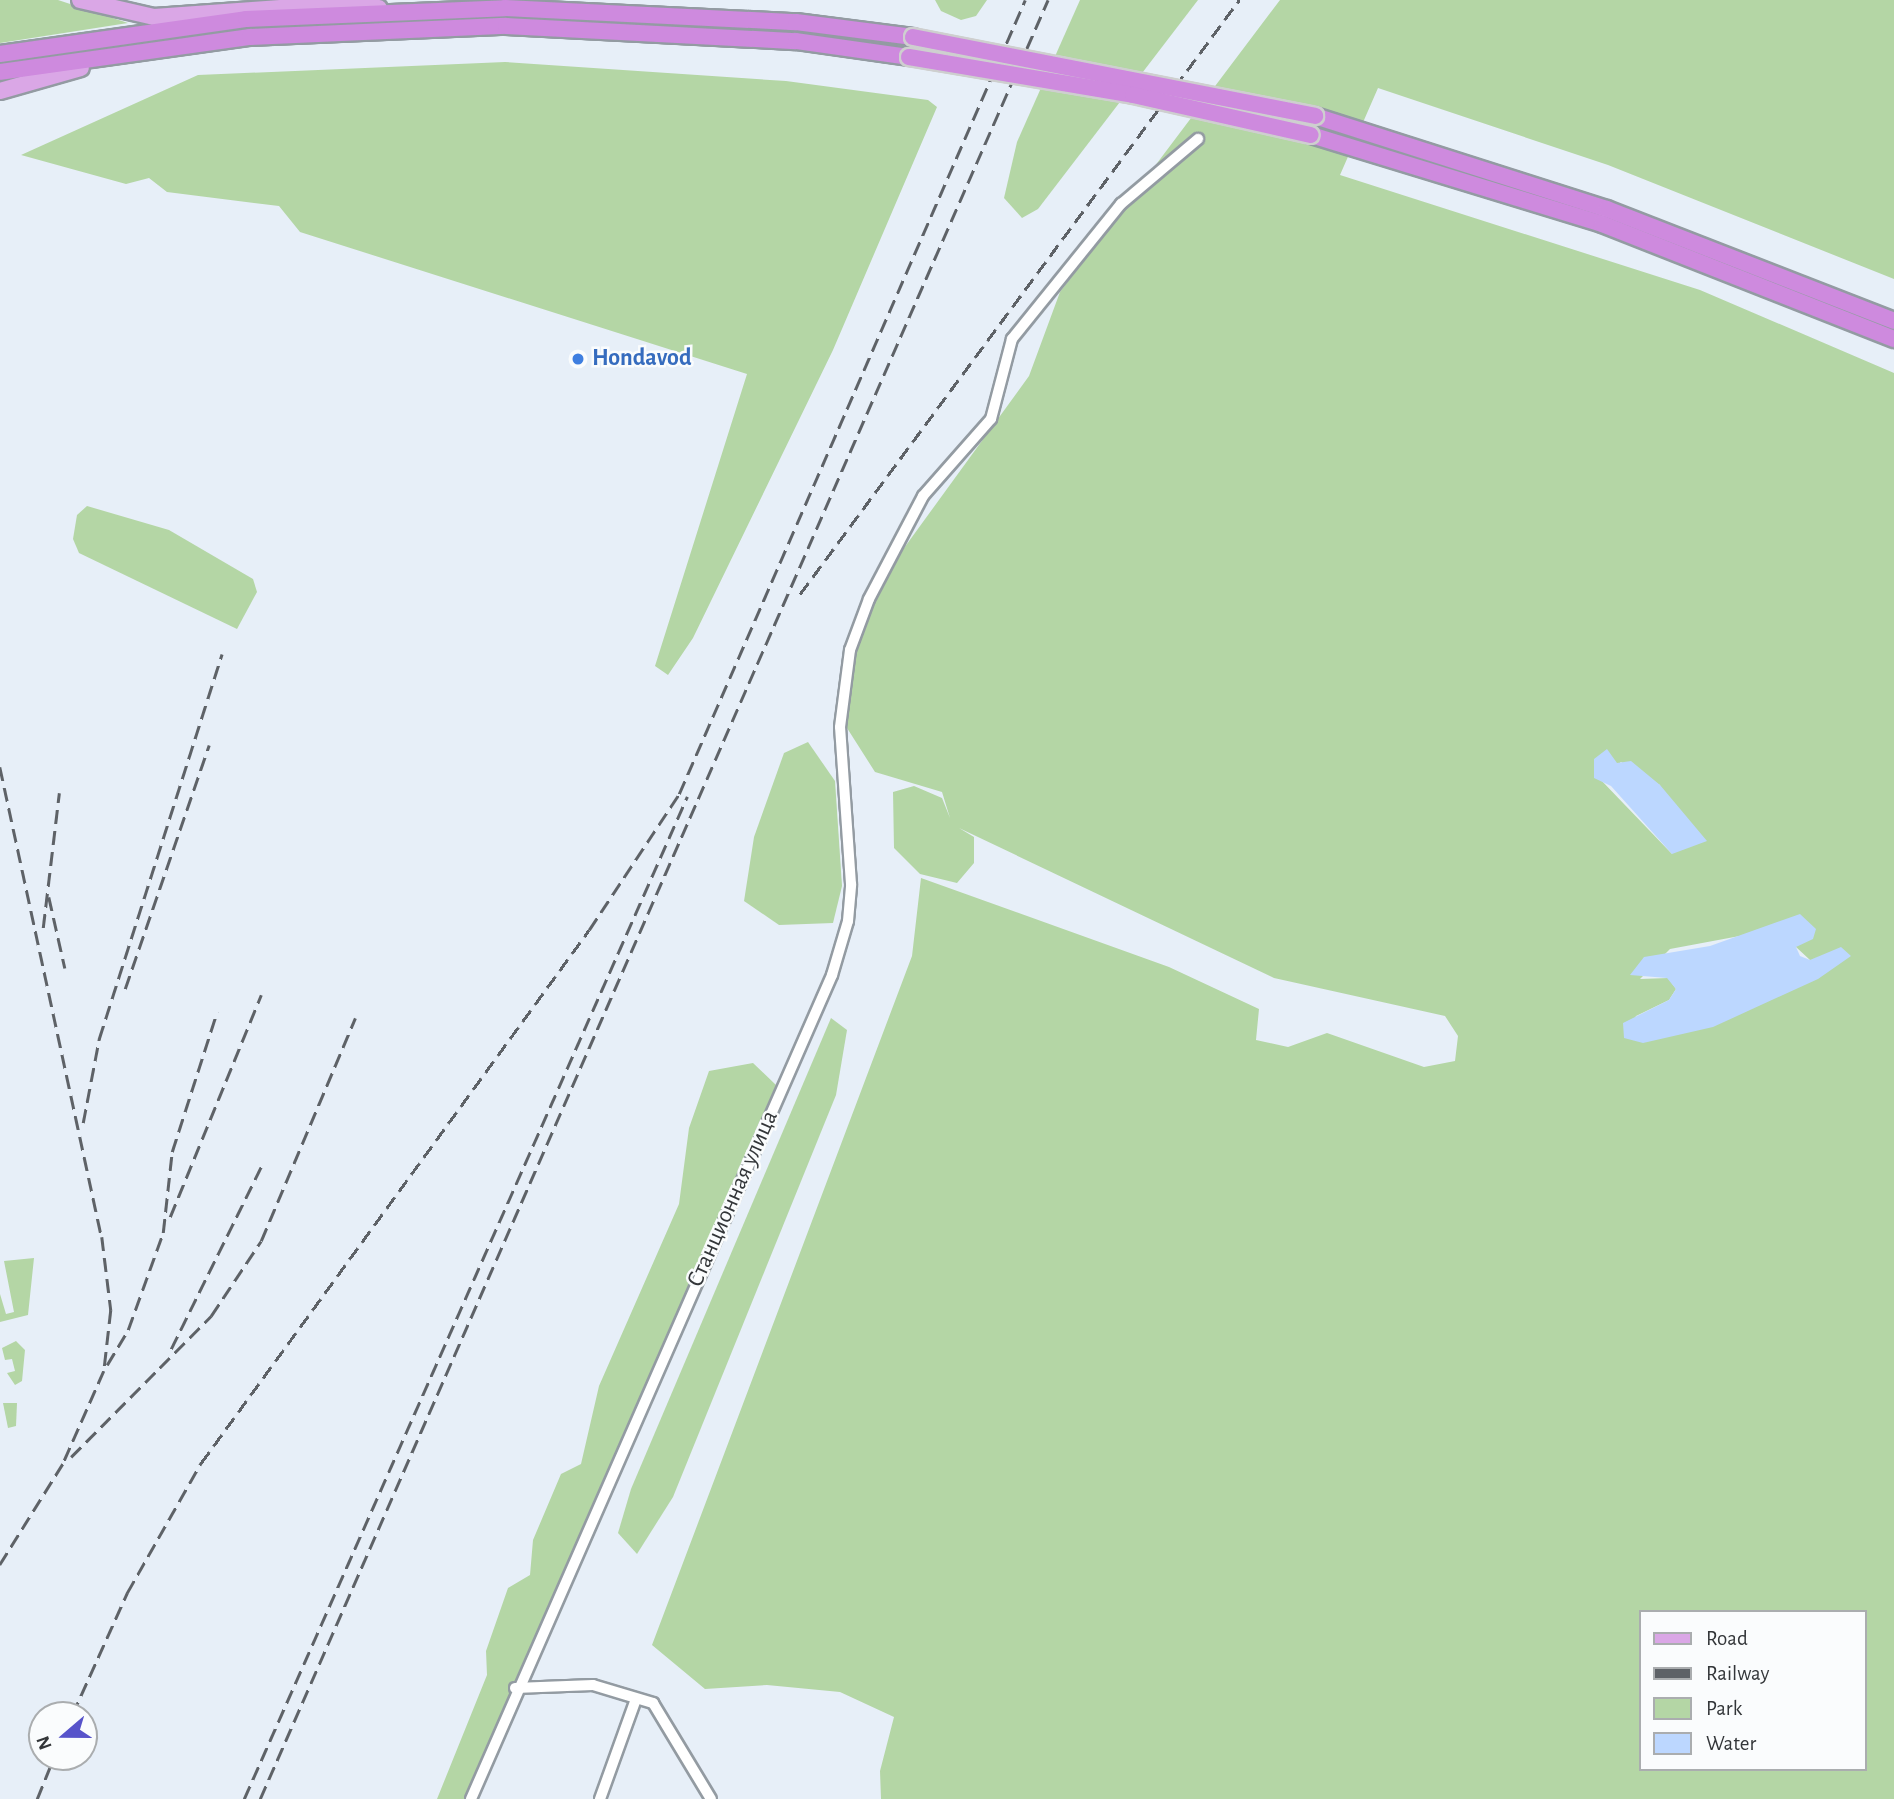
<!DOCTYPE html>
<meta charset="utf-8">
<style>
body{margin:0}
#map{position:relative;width:1894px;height:1799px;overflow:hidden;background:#e7eff8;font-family:"Alegreya Sans",sans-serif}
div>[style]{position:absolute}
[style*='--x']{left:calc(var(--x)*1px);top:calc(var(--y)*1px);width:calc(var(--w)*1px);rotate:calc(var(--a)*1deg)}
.green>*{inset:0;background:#b4d6a5}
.water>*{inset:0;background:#bcd7ff}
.roads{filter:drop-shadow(2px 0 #939ba2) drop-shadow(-2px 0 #939ba2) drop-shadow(0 2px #939ba2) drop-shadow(0 -2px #939ba2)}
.minor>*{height:10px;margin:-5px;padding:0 5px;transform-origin:5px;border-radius:5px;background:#fff}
.primary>*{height:16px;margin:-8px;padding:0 8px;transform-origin:8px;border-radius:8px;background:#daa7e6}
.trunk>*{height:16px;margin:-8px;padding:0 8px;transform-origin:8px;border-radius:8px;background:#ce8ade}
.rail>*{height:2.5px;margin-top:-1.25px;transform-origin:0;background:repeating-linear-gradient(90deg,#5e6267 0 14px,transparent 0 21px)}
.bridges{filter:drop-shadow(2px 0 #cecfcf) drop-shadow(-2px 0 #cecfcf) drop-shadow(0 2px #cecfcf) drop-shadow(0 -2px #cecfcf)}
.trunk-bridge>*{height:16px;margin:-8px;padding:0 8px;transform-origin:8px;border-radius:8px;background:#ce8ade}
.dots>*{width:19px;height:19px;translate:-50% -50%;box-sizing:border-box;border:4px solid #fafcfd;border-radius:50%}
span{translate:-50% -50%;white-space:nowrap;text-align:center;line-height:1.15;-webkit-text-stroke:5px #fafcfd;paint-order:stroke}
.shop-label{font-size:24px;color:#366cbe;font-weight:700}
.left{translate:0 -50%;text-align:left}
.street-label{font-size:24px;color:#333639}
.legend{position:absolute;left:1639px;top:1610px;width:228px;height:161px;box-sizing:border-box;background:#fafcfd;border:2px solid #aaadaf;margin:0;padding:9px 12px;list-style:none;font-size:21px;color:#333639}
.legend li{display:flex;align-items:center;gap:14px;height:35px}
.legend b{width:35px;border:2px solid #aaadaf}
.north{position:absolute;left:28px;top:1701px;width:70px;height:70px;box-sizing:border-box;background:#fafcfd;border:2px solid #aaadaf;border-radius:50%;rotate:250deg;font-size:19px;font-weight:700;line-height:28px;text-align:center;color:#333639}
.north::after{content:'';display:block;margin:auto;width:24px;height:32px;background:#5753ca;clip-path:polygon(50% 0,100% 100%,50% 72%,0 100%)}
</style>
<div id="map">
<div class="green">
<div style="clip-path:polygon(0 0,58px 0,128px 23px,0 43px)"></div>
<div style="clip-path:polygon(935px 0,987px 0,976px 16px,961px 20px,941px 11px)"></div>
<div style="clip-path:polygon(1080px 0,1198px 0,1038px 209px,1022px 218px,1004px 198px,1017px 142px)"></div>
<div style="clip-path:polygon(evenodd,1280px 0,1894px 0,1894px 279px,1608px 165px,1378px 88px,1340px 175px,1700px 290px,1894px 373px,1894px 1799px,881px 1799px,880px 1771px,894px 1717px,840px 1692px,767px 1685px,705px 1689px,652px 1645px,912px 956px,921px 878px,1169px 967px,1259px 1009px,1256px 1040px,1288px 1047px,1327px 1033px,1424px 1067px,1455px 1061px,1458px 1036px,1445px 1016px,1274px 978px,959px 828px,974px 837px,974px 863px,957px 883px,920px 874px,894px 848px,893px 792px,914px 786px,942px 798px,950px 818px,942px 792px,875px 772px,840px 717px,848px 658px,875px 588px,1029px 376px,1060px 292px,1280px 0,1621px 762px,1660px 785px,1672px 854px,1600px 779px,1621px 762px,1280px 0,1745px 935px,1796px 947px,1810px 960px,1841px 947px,1624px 1038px,1636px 1016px,1669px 1000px,1676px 989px,1668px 978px,1640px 979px,1670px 949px,1745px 935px,1280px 0,1640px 1612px,1864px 1612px,1864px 1769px,1640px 1769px,1640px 1612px)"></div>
<div style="clip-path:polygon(505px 62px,786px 81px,928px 100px,937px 107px,833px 350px,693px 638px,668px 675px,655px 666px,747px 374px,300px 232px,279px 206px,167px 192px,149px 178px,126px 184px,21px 155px,198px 75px)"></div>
<div style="clip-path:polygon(87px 506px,169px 530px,253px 579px,257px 592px,237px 629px,79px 553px,73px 539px,77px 515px)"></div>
<div style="clip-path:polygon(808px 742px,835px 781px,842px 886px,833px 923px,779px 925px,744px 901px,754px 837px,784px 753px)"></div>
<div style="clip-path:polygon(831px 1018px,847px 1030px,836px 1095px,673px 1497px,637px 1554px,618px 1533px,631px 1489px)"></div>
<div style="clip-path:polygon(753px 1063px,776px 1085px,470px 1799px,437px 1799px,487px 1675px,486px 1651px,508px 1588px,530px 1575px,533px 1540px,561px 1474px,581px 1464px,599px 1386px,679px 1204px,689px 1128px,709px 1071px)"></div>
<div style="clip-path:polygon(34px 1258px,28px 1315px,0 1322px,0 1294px,6px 1314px,14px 1312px,4px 1261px)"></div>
<div style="clip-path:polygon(16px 1341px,25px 1350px,22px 1381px,15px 1385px,7px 1373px,15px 1371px,12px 1359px,5px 1360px,2px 1348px)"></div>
<div style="clip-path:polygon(3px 1403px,17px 1403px,16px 1426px,8px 1428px)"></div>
</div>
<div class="water">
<div style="clip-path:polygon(1607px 749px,1617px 763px,1631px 761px,1660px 785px,1707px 841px,1672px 854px,1611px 786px,1594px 778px,1594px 759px)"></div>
<div style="clip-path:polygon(1800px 914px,1816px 929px,1813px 939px,1796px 947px,1800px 956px,1810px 960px,1841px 947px,1851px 956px,1818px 979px,1713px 1027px,1643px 1043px,1624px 1038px,1623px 1023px,1669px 1000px,1676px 989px,1667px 978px,1630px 975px,1644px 957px,1710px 946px)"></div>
</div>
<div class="roads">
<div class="minor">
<div style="--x:515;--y:1688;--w:78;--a:-2.2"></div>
<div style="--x:593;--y:1685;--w:63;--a:16.7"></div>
<div style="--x:653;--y:1703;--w:112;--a:58.9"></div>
<div style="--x:471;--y:1799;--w:900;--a:-66.34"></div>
<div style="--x:832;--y:975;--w:56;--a:-73.5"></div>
<div style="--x:848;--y:921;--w:37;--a:-85"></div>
<div style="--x:851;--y:884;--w:157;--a:-94"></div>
<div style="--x:840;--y:727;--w:78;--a:-82.6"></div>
<div style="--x:850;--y:650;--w:54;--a:-69.6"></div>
<div style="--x:869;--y:599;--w:116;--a:-62.3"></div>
<div style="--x:923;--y:496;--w:103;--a:-48.6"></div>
<div style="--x:991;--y:419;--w:83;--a:-75.3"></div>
<div style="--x:1012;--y:339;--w:174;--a:-51.1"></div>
<div style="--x:1121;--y:204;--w:101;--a:-40.2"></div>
<div style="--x:600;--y:1799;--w:106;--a:-70.2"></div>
</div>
<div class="primary">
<div style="--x:80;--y:0;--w:76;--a:12.9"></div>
<div style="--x:154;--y:17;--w:169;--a:-4.1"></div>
<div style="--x:323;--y:5;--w:56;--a:3.1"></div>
<div style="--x:0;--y:91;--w:84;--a:-15.9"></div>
</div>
<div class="trunk">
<div style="--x:0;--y:54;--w:248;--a:-8.1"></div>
<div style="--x:246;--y:19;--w:259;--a:-2.4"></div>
<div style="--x:505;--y:8;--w:291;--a:2.8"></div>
<div style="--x:796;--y:22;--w:118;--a:7.3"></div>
<div style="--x:0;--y:72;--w:252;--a:-8"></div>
<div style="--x:250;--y:37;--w:256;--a:-2.5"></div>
<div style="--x:506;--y:26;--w:290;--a:3"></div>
<div style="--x:796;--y:41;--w:114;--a:8.1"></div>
<div style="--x:1315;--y:116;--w:306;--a:17.7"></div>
<div style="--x:1607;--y:209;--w:308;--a:21.3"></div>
<div style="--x:1311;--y:135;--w:304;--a:17"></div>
<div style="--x:1602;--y:224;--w:314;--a:21.5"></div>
</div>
</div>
<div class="rail">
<div style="--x:800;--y:594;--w:739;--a:-53.53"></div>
<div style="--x:0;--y:767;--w:481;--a:77.8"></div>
<div style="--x:102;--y:1237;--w:74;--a:83"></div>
<div style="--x:111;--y:1310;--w:61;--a:96.5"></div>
<div style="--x:104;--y:1371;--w:102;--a:113.8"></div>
<div style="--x:63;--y:1464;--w:119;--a:122"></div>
<div style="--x:49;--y:897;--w:73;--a:77.3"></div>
<div style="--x:43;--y:928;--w:136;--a:-83.2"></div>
<div style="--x:125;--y:989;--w:258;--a:-71"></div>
<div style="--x:83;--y:1123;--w:86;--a:-79.2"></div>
<div style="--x:99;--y:1039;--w:404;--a:-72.3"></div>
<div style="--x:170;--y:1217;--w:240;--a:-67.7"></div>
<div style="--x:171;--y:1349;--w:203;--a:-63.7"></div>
<div style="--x:107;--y:1365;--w:41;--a:-59"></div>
<div style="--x:128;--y:1330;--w:103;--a:-70.2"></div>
<div style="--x:163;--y:1233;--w:81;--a:-83.7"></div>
<div style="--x:172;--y:1152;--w:147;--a:-72.2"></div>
<div style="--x:71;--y:1457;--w:199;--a:-45.2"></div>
<div style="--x:211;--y:1316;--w:90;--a:-56.3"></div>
<div style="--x:261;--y:1241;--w:242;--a:-67.1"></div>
<div style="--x:72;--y:1715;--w:134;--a:-65.7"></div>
<div style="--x:127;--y:1593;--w:150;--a:-60.4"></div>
<div style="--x:201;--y:1463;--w:659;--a:-53.95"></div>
<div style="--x:589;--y:930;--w:163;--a:-56.5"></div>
<div style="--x:679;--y:794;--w:866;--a:-66.45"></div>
<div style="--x:37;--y:1799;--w:45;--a:-68"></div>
<div style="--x:244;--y:1799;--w:1096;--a:-66.15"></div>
<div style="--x:260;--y:1799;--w:1964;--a:-66.35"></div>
</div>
<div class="bridges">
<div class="trunk-bridge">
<div style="--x:913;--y:37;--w:410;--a:11.1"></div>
<div style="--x:909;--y:57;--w:227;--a:9.6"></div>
<div style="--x:1133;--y:95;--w:182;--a:12.7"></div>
</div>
</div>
<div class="dots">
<div style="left:578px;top:359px;background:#3f7fe0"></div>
</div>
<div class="shop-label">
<span class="left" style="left:592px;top:359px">Hondavod</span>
</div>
<div class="street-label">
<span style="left:733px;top:1199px;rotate:-66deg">Станционная улица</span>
</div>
<ul class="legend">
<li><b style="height:9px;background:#daa7e6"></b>Road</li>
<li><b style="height:9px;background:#5e6267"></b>Railway</li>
<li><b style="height:19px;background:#b4d6a5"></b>Park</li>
<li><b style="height:19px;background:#bcd7ff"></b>Water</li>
</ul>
<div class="north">N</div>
</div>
